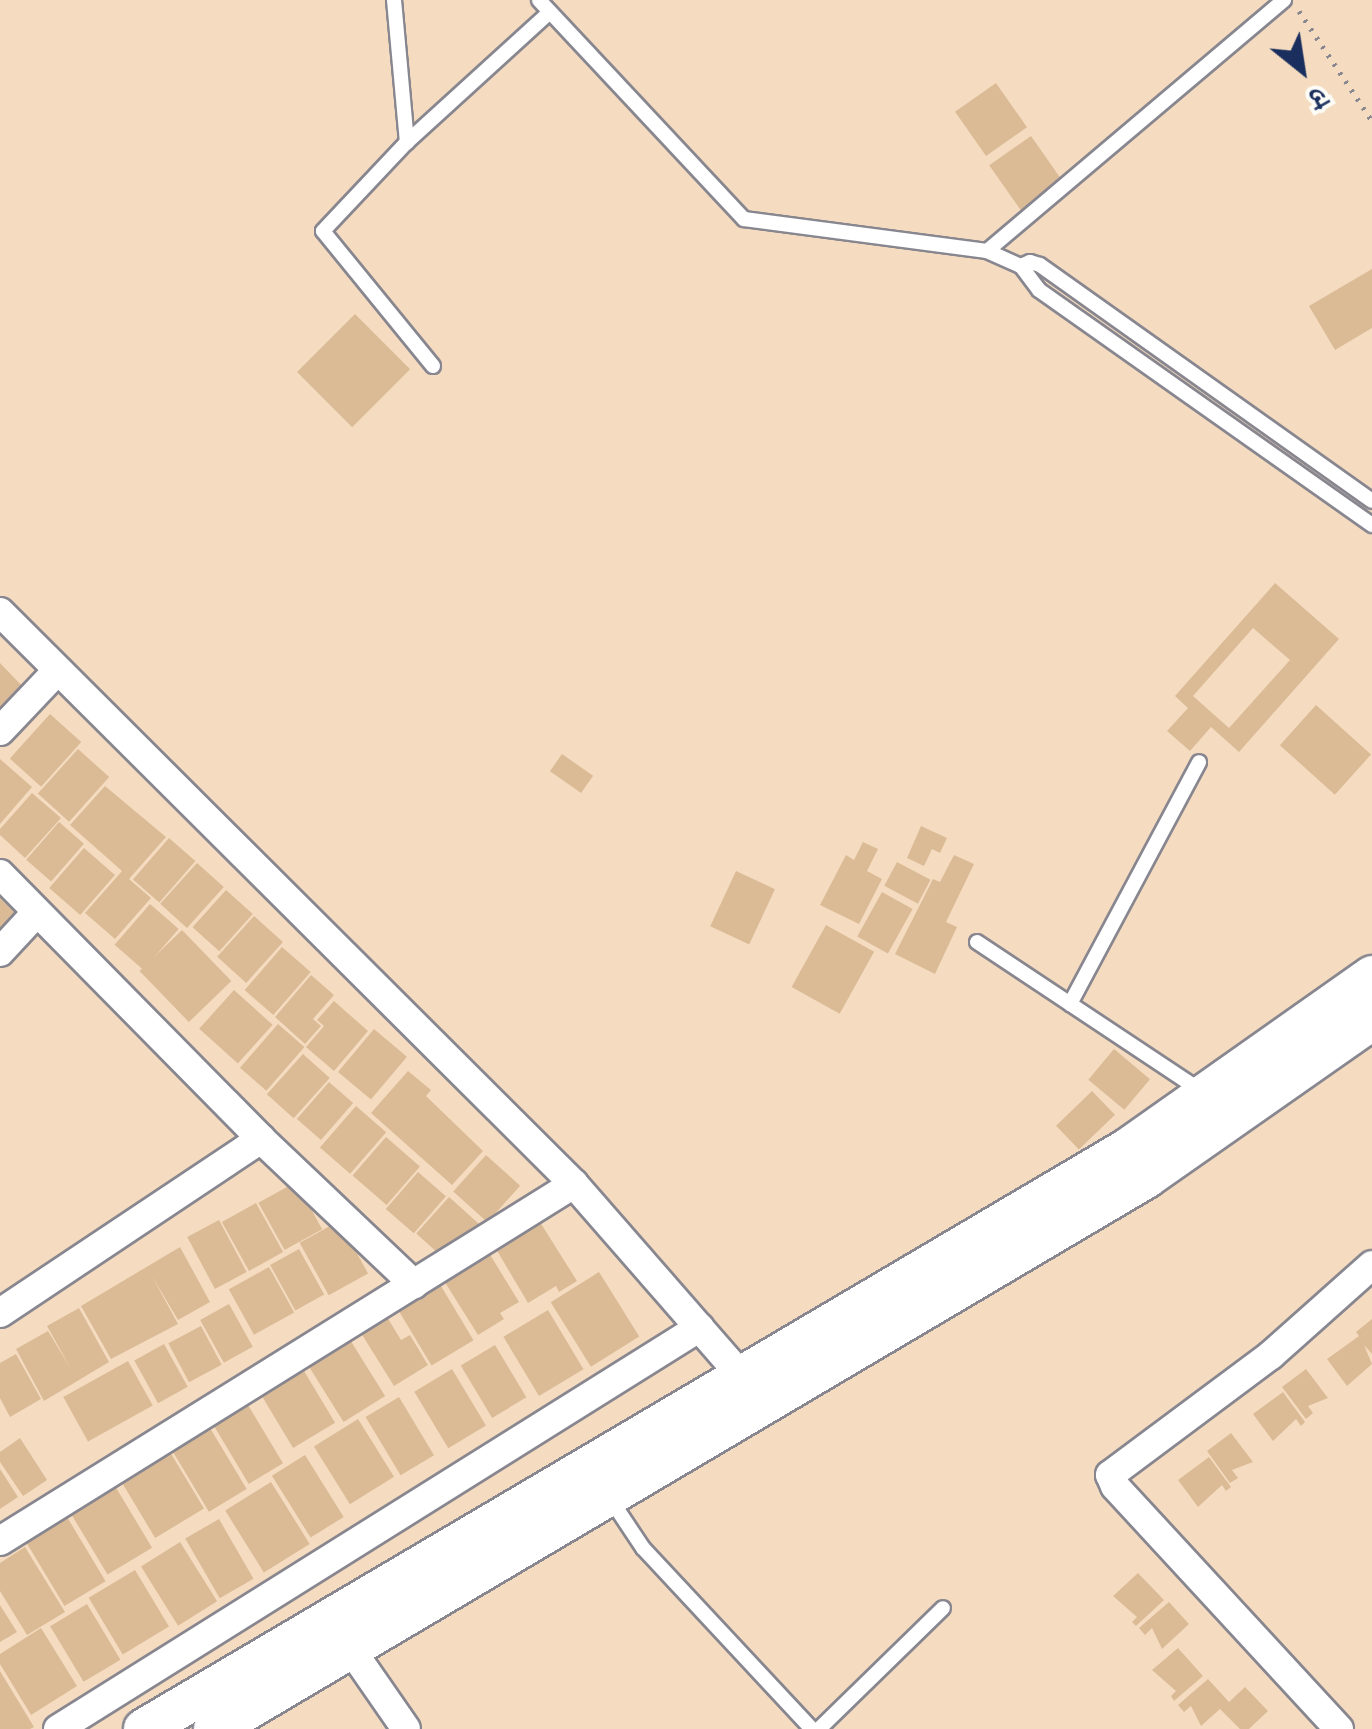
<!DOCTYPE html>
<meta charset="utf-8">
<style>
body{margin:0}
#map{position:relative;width:1372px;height:1729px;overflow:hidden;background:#f5dcc0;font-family:Dekko,"Playpen Sans Deva",sans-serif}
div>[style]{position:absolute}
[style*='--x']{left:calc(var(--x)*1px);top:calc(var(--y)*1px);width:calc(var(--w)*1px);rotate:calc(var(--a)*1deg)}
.building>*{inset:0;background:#dbbb96;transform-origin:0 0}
.path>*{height:5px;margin-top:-2.5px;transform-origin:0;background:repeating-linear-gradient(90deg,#88868f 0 2.5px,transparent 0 10.5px)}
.roads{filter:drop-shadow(2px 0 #88868f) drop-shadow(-2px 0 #88868f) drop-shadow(0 2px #88868f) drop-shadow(0 -2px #88868f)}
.service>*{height:14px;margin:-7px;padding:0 7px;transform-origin:7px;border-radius:7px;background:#fff}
.minor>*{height:28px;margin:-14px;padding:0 14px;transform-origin:14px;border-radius:14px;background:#fff}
.secondary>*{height:40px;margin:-20px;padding:0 20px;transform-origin:20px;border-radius:20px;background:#fff}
span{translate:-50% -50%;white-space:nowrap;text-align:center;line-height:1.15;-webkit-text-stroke:8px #fdfcf7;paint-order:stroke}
.north{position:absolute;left:1252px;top:20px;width:100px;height:100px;-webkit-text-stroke:8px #fdfcf7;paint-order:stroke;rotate:150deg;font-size:28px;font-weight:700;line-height:40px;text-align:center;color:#1b2f5e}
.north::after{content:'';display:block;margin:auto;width:35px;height:45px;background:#1b2f5e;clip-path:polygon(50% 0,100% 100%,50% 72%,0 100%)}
</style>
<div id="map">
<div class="building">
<div style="left:996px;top:83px;width:54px;height:50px;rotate:55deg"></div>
<div style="left:1031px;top:136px;width:55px;height:51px;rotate:55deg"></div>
<div style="clip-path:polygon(1372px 269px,1372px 328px,1335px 350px,1309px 306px)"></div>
<div style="left:355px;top:314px;width:78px;height:82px;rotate:45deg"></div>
<div style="clip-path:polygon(evenodd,1275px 583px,1339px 639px,1239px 752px,1211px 727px,1190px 751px,1167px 731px,1188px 708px,1175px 696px,1275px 583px,1253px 628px,1290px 660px,1229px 728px,1193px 696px,1253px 628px)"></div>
<div style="clip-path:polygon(0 663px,26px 690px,0 714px)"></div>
<div style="left:1316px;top:705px;width:74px;height:54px;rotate:42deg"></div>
<div style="left:50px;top:714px;width:42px;height:60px;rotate:42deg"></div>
<div style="left:78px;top:749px;width:42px;height:60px;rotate:42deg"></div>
<div style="left:562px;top:754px;width:38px;height:21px;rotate:35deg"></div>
<div style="clip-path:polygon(0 759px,32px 787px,0 824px)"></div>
<div style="clip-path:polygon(105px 786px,166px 837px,129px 879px,151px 898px,115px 939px,85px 913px,122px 871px,70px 825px)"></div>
<div style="clip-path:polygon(32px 793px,61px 818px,25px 858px,0 835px,0 829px)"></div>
<div style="left:59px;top:822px;width:33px;height:50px;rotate:41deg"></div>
<div style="clip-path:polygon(921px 826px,947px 838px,940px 853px,932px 849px,924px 866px,907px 858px)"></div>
<div style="left:169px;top:838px;width:35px;height:55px;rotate:41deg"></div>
<div style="clip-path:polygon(863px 842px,878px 849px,867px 871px,882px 879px,859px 924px,820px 905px,846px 855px,854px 860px)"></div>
<div style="left:84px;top:848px;width:41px;height:53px;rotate:41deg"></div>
<div style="clip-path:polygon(954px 855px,974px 864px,946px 922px,957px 927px,935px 974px,895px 954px,933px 879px,940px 882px)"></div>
<div style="left:897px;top:862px;width:38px;height:27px;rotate:28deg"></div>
<div style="left:197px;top:863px;width:36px;height:55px;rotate:42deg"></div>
<div style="left:736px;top:871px;width:43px;height:61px;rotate:25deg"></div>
<div style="left:226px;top:890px;width:36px;height:50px;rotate:42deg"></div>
<div style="left:882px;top:892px;width:35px;height:51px;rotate:29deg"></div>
<div style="clip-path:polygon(0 898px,20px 918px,0 937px)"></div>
<div style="left:150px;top:904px;width:38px;height:54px;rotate:41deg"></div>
<div style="left:254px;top:916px;width:39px;height:55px;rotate:42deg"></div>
<div style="left:826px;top:925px;width:55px;height:71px;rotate:29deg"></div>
<div style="left:182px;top:930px;width:71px;height:59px;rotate:46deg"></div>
<div style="left:282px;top:947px;width:38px;height:57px;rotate:41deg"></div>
<div style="clip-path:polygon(311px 975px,334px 995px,313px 1019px,321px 1026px,305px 1044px,275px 1017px)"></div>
<div style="left:234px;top:990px;width:52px;height:52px;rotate:42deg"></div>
<div style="clip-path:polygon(334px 1001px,368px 1031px,334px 1071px,306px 1047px,324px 1026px,317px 1020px)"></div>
<div style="left:278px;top:1024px;width:35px;height:58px;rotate:41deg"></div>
<div style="left:374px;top:1029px;width:43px;height:56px;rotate:40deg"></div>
<div style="left:1114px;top:1049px;width:47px;height:40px;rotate:40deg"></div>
<div style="left:303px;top:1054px;width:36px;height:54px;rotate:42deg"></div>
<div style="clip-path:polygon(408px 1071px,431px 1090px,426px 1096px,483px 1151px,452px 1185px,371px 1113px)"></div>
<div style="left:329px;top:1082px;width:32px;height:49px;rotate:41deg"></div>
<div style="left:1092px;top:1091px;width:33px;height:50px;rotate:46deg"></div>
<div style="left:356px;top:1106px;width:40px;height:55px;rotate:41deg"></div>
<div style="left:386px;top:1137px;width:45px;height:51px;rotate:41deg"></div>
<div style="left:486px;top:1155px;width:46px;height:49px;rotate:42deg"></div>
<div style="left:418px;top:1172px;width:37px;height:49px;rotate:41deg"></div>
<div style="left:296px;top:1182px;width:54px;height:43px;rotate:61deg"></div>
<div style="left:449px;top:1197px;width:42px;height:49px;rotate:42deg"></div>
<div style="left:256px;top:1203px;width:56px;height:39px;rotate:61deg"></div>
<div style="left:219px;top:1220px;width:59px;height:36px;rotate:62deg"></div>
<div style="left:339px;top:1221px;width:60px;height:45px;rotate:61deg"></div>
<div style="clip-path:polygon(540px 1222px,577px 1281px,559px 1292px,556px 1286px,528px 1303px,496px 1249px)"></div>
<div style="clip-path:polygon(180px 1247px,210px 1302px,178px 1320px,152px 1276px,178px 1324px,111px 1359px,81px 1306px)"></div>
<div style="clip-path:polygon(486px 1248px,519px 1302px,500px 1313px,504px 1319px,478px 1335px,441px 1276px)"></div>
<div style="left:299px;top:1249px;width:52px;height:33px;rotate:61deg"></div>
<div style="left:269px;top:1267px;width:52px;height:46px;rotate:61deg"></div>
<div style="left:599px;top:1272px;width:76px;height:57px;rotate:58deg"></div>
<div style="left:438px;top:1281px;width:69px;height:49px;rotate:59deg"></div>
<div style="left:229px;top:1304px;width:49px;height:33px;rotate:61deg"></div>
<div style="clip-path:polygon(79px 1308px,109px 1362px,44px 1401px,16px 1349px,48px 1331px,71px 1369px,47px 1326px)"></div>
<div style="left:548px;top:1310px;width:69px;height:52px;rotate:59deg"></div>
<div style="clip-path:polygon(387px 1317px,401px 1340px,410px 1335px,428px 1365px,394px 1386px,361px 1333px)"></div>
<div style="clip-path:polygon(1372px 1319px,1372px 1354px,1364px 1345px,1372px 1364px,1347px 1386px,1327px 1359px,1359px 1336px,1356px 1332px)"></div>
<div style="left:201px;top:1326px;width:44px;height:37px;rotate:62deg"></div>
<div style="left:347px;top:1335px;width:72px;height:49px;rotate:58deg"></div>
<div style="left:164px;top:1344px;width:49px;height:34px;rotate:61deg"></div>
<div style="left:495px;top:1345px;width:61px;height:40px;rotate:59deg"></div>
<div style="clip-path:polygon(16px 1354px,41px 1399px,10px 1417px,0 1398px,0 1363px)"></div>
<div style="left:128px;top:1361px;width:51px;height:74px;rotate:61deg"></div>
<div style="left:298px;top:1361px;width:72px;height:49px;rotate:59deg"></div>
<div style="left:452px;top:1369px;width:66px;height:44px;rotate:59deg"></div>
<div style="clip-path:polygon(1306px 1369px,1328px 1398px,1308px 1406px,1313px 1413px,1306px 1419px,1282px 1387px)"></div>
<div style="clip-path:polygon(1283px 1392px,1305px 1422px,1301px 1426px,1296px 1419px,1273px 1441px,1253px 1414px)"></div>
<div style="left:399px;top:1397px;width:68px;height:39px;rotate:59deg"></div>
<div style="left:248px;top:1405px;width:68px;height:40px;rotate:59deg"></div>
<div style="left:358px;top:1419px;width:68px;height:52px;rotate:58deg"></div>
<div style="left:207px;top:1423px;width:77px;height:44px;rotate:59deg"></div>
<div style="clip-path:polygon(1231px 1433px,1253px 1462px,1232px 1470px,1238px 1478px,1230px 1483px,1207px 1451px)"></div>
<div style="clip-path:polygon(20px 1438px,47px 1480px,23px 1496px,0 1462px,0 1452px)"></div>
<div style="left:170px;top:1452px;width:66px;height:57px;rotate:59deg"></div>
<div style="left:305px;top:1455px;width:73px;height:39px;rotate:58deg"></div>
<div style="clip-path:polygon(1209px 1457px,1231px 1487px,1226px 1491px,1222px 1485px,1198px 1507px,1178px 1480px)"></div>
<div style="clip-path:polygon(0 1469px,18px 1497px,0 1509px)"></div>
<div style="left:271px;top:1482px;width:73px;height:54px;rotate:58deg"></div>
<div style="left:115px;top:1486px;width:72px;height:52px;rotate:59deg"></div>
<div style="left:67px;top:1517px;width:75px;height:48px;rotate:59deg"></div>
<div style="left:219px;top:1519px;width:69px;height:39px;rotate:60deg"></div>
<div style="left:180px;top:1542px;width:70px;height:46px;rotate:58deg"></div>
<div style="clip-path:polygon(25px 1547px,65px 1612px,27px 1635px,0 1591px,0 1563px)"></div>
<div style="left:135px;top:1570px;width:66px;height:54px;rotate:59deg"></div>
<div style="clip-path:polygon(1138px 1573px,1164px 1600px,1136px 1626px,1132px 1622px,1137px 1617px,1113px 1596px)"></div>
<div style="clip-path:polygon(1169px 1602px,1189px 1624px,1162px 1649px,1152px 1628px,1145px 1635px,1139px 1628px)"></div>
<div style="left:87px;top:1604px;width:65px;height:43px;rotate:59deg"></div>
<div style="clip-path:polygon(0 1605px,17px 1632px,0 1642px)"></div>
<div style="clip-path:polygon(41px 1628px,77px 1686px,31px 1715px,0 1664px,0 1654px)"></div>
<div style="clip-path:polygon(1178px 1648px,1203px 1676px,1174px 1701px,1171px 1696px,1176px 1691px,1152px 1670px)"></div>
<div style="clip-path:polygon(0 1671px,34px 1727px,30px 1729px,0 1729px)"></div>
<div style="clip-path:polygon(1208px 1679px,1229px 1702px,1245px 1687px,1268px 1711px,1249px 1729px,1240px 1729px,1220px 1709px,1201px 1726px,1191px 1706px,1184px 1712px,1178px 1705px)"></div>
</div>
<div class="path">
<div style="--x:1299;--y:11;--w:132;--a:56.4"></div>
</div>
<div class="roads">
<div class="service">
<div style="--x:394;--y:0;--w:143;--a:84.8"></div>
<div style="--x:539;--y:0;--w:300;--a:46.9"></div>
<div style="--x:744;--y:219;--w:245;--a:7.5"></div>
<div style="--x:987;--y:251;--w:37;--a:24"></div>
<div style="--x:1021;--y:266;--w:30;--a:53"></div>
<div style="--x:1039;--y:290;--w:408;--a:35.2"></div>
<div style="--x:987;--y:251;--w:389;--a:-40.2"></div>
<div style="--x:1021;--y:266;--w:10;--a:-24"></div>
<div style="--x:1030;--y:262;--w:10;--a:17"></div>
<div style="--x:1040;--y:265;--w:407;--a:35.4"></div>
<div style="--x:433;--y:366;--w:174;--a:-129.2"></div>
<div style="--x:323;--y:231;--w:122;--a:-46.7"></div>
<div style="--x:407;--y:142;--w:193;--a:-42.3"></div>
<div style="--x:977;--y:942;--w:268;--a:33.6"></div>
<div style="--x:1070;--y:1004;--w:274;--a:-61.9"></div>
<div style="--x:609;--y:1497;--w:61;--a:56.3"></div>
<div style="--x:643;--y:1548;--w:248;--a:47"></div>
<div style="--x:819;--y:1729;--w:173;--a:-44.3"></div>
</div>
<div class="minor">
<div style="--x:0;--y:612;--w:810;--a:44.9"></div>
<div style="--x:574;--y:1184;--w:269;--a:48.9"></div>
<div style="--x:0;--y:731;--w:83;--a:-46.5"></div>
<div style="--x:0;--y:874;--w:372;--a:45.4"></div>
<div style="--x:261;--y:1139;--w:211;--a:43.5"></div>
<div style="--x:0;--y:952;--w:54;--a:-47.2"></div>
<div style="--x:0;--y:1313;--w:314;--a:-33.7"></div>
<div style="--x:0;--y:1541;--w:676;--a:-31.88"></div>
<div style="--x:350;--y:1648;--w:98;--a:55.3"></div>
<div style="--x:58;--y:1729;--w:757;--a:-32.05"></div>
<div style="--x:1339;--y:1729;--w:330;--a:-132.7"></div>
<div style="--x:1115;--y:1486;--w:12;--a:-114"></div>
<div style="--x:1110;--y:1475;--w:201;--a:-36.7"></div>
<div style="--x:1271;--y:1355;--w:135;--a:-41.7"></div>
</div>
<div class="secondary">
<div style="--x:144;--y:1729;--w:1141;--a:-30.54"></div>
<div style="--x:1127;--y:1149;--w:300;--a:-35.2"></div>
<div style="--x:214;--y:1729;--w:1083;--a:-30.59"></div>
<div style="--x:1146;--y:1178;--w:276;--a:-35"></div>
</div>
</div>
<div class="north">उ</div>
</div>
